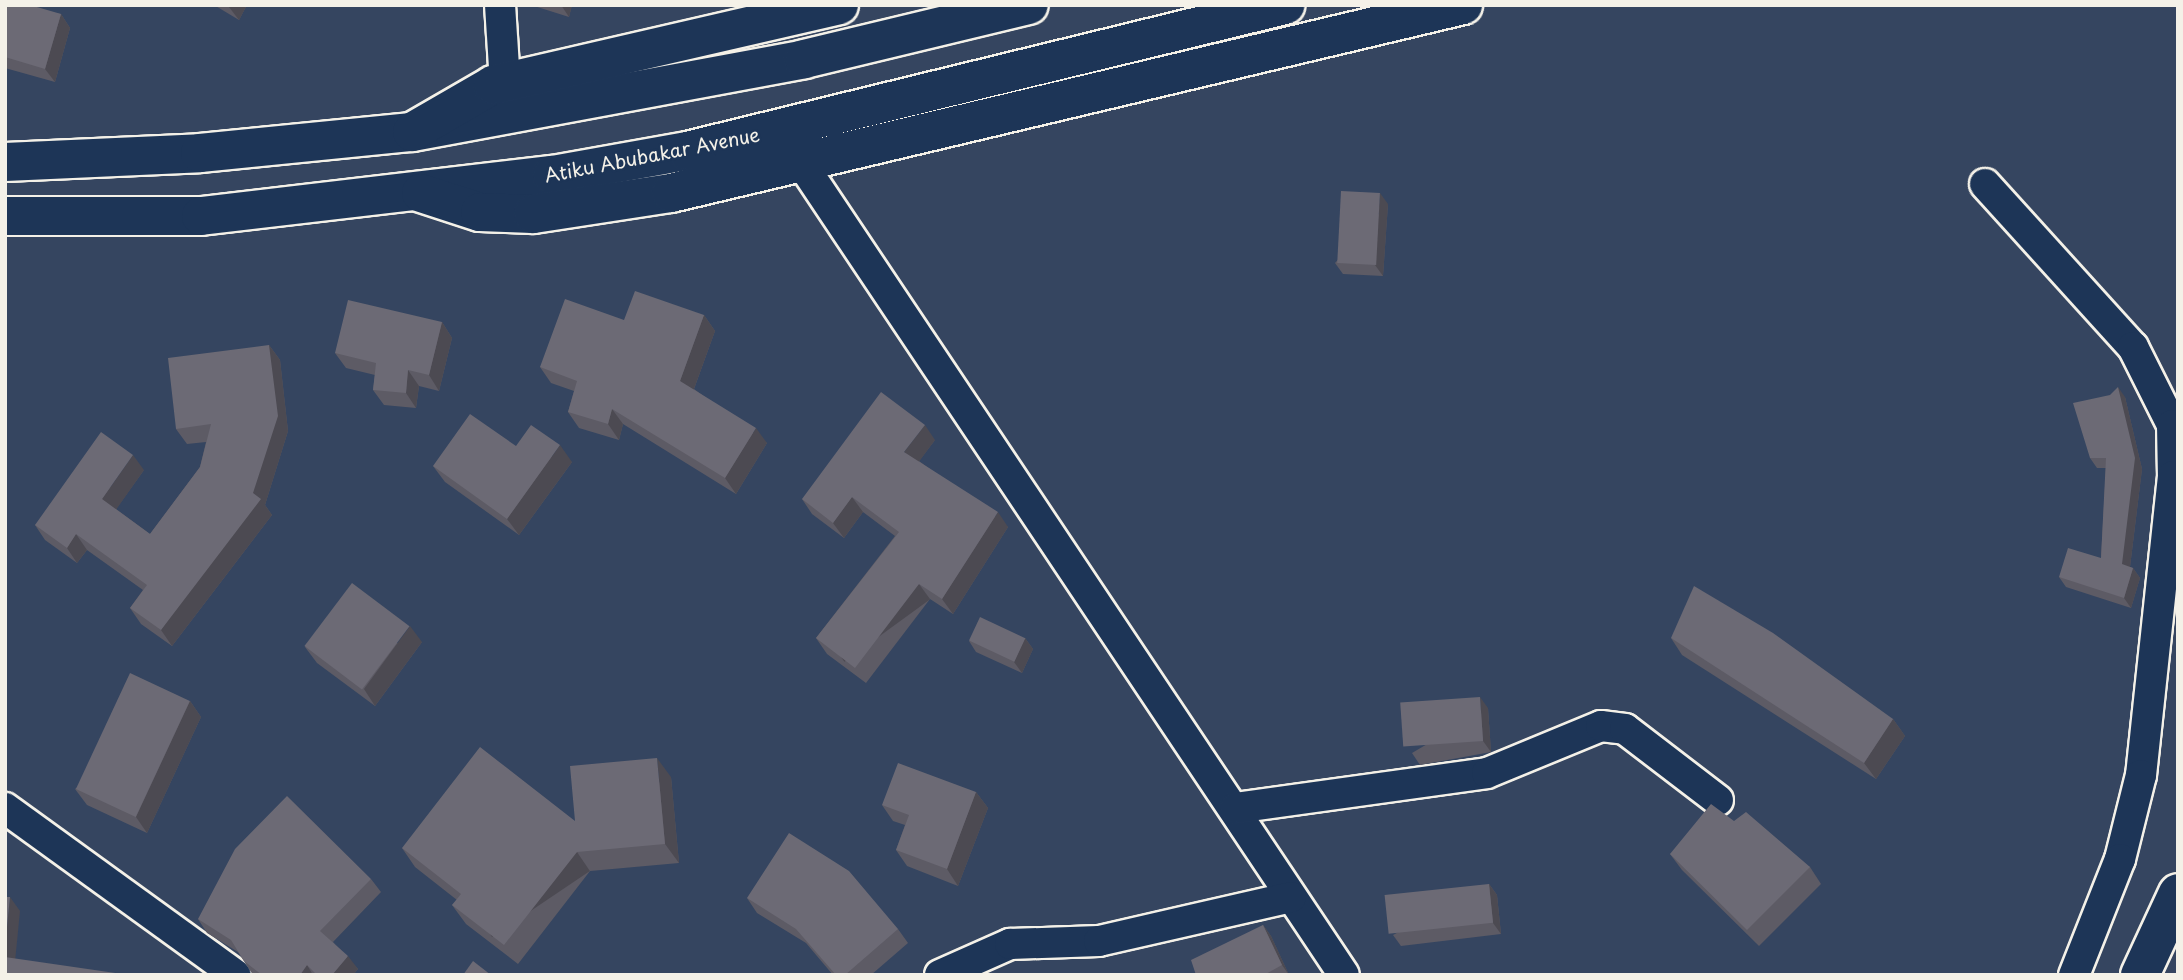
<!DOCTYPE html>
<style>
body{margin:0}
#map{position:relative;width:2183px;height:980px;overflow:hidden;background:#354560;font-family:"Playpen Sans",sans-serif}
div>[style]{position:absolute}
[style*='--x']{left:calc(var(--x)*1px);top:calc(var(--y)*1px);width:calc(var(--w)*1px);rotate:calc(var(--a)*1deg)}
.roads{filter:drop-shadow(2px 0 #f4f1e8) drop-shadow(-2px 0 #f4f1e8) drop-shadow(0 2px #f4f1e8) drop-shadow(0 -2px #f4f1e8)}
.street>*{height:30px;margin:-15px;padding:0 15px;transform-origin:15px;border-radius:15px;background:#1d3557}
.primary>*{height:38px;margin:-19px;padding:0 19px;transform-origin:19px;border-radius:19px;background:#1d3557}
.highway>*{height:38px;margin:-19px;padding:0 19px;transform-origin:19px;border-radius:19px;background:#1d3557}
.wall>*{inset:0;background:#5d5b65}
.shaded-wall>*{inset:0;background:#4c4a52;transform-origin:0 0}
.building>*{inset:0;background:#6c6a75;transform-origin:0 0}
span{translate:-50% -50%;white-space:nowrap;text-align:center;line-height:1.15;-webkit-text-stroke:5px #1d3557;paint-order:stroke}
.street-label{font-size:19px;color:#f4f1e8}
.frame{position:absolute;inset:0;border:7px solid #f4f1e8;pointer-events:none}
</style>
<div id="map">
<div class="roads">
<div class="street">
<div style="--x:500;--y:5;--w:77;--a:86.3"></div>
<div style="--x:802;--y:164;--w:975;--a:56.24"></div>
<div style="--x:1985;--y:184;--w:220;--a:47.8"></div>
<div style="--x:2133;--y:347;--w:87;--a:63.4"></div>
<div style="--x:2172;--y:425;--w:51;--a:88.9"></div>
<div style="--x:2173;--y:476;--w:301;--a:96.1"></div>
<div style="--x:2141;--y:775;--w:87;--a:104"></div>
<div style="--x:2120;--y:859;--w:125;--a:111.6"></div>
<div style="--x:5;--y:808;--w:285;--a:35.9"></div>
<div style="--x:1235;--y:808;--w:254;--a:-7.9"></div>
<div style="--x:1487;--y:773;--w:123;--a:-22.4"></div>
<div style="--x:1601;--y:726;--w:24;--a:7"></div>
<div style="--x:1625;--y:729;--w:117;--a:37.4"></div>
<div style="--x:940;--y:975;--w:77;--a:-23.9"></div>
<div style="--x:1010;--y:944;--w:89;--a:-1.9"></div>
<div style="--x:1099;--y:941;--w:197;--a:-12.9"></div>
</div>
<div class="primary">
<div style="--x:5;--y:162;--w:195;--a:-2.6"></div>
<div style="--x:200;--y:153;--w:213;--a:-5.7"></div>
<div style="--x:412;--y:132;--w:399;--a:-10.5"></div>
<div style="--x:804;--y:59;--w:231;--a:-13.5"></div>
<div style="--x:5;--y:216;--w:196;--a:0"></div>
<div style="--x:201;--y:216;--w:353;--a:-6.7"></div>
<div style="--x:552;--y:175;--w:137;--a:-10.1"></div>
<div style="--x:687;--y:151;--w:616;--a:-13.72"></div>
</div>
<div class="highway">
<div style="--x:412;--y:132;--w:94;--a:-30.1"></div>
<div style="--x:493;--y:85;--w:355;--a:-13"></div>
<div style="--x:421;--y:193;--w:62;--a:17.9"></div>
<div style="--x:480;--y:212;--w:53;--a:2.2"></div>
<div style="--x:533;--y:214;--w:140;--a:-8.7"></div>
<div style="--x:671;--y:193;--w:814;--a:-13.35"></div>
<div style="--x:2140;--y:975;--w:90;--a:-65.1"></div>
</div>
</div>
<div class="wall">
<div style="clip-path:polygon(5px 5px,61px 14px,70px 28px,55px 82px,5px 68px)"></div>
<div style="clip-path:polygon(214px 5px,247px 5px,239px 20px)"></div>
<div style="clip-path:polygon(531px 5px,572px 5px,569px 17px)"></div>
<div style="clip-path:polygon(1388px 204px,1383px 276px,1343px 274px,1335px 263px)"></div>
<div style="clip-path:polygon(704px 315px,715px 331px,694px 389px,767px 443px,736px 494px,623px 424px,619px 440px,579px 428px,568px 412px,574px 391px,551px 383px,540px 367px,624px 320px)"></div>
<div style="clip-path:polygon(442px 322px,452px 338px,439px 391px,419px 386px,416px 408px,384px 405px,373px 390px,375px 375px,346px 368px,335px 353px)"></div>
<div style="clip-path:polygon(269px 345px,280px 360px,288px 431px,265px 505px,272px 515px,172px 646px,141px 624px,130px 608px,143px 590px,87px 550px,77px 563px,45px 540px,35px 525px,144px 470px,116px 509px,150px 534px,200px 467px,206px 442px,187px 444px,176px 429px)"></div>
<div style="clip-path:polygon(2125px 397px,2142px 469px,2130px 567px,2133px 568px,2140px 578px,2131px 608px,2066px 587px,2059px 577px,2101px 558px,2106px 468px,2097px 468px,2090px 458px)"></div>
<div style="clip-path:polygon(935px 440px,919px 461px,1008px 527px,953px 614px,930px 599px,866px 683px,827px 654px,816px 638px,895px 536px,863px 512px,844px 538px,812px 514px,802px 499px)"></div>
<div style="clip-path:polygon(516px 446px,572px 462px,519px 535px,445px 482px,433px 466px)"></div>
<div style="clip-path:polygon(1025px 638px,1033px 649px,1022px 673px,976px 652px,969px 641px)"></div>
<div style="clip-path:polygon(1671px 638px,1893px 719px,1905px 736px,1876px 779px,1682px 655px)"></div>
<div style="clip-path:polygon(422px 642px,375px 706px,317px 663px,305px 647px)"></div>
<div style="clip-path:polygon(190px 701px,201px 717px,147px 833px,87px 805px,75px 789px)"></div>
<div style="clip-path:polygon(1488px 708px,1491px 752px,1420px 765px,1412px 753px)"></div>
<div style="clip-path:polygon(671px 777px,679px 863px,590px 871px,518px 964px,466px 924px,452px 905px,457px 900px,415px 867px,402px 848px,575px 821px)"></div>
<div style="clip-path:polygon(976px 792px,988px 808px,958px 886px,907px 866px,896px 850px,905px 825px,893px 821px,882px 805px)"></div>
<div style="clip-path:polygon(1734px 821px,1810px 867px,1821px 884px,1759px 946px,1682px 870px,1670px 854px)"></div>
<div style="clip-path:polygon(371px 879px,381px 892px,333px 942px,358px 969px,353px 975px,253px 975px,238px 952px,207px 933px,198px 919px)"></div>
<div style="clip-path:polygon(1489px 884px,1497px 895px,1501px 934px,1401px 946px,1393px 935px)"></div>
<div style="clip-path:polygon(747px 898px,898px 929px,908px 943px,871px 975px,833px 975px,806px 943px,757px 913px)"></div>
<div style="clip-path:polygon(1263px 925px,1271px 936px,1289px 975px,1196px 975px)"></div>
</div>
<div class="shaded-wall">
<div style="clip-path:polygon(230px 5px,247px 5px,239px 20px,229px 7px)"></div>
<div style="clip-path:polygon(561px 5px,572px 5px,569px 17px)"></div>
<div style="clip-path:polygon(61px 14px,70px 28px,55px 82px,45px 69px)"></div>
<div style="clip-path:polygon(1380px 193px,1388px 204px,1383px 276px,1375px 265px)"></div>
<div style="clip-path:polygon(704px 315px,715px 331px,691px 397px,680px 381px)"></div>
<div style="clip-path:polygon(442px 322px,452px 338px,439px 391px,429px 375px)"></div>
<div style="clip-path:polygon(269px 345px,280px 360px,288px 431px,265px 505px,272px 515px,172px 646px,161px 630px,253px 493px)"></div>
<div style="clip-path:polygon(408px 370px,419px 386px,416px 408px,406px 393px)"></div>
<div style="clip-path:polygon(2118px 387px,2125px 397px,2142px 469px,2129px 575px,2122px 564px)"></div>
<div style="clip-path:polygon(612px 409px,623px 424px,619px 440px,608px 424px)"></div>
<div style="clip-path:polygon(925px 425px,935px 440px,915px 467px,904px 452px)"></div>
<div style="clip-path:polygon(756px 428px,767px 443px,736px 494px,725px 478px)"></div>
<div style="clip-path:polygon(560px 445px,572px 462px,519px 535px,507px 519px)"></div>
<div style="clip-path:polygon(133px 455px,144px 470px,113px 514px,102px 499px)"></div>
<div style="clip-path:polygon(852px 497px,863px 512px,844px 538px,833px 523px)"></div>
<div style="clip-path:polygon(998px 512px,1008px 527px,953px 614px,942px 599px)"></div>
<div style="clip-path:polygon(76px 534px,87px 550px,77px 563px,67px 548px)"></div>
<div style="clip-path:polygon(2133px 568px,2140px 578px,2131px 608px,2124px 598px)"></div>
<div style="left:919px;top:584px;width:19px;height:106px;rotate:54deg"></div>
<div style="clip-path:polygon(410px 626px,422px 642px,375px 706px,364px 689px)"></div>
<div style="clip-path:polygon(1025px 638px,1033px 649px,1022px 673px,1014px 662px)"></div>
<div style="clip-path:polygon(1480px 697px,1488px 708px,1491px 752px,1483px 741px)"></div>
<div style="clip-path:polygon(190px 701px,201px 717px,147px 833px,136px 817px)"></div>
<div style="clip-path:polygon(1893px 719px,1905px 736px,1876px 779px,1864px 763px)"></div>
<div style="clip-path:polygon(657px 758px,671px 777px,679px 863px,665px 844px)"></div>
<div style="clip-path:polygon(976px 792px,988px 808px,958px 886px,947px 869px)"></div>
<div style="left:577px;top:852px;width:23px;height:118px;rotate:56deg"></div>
<div style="clip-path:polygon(1489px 884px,1497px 895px,1501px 934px,1493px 923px)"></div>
<div style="clip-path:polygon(10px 897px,20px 911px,14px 972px,5px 959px,5px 947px)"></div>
<div style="clip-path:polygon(1263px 925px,1271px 936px,1289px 975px,1282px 965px)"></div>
<div style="clip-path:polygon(348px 956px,358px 969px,353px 975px,332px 975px)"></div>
<div style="clip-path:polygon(307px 965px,313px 975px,300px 975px)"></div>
</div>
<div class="building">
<div style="clip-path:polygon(5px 5px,30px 5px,61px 14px,45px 69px,5px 57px)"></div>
<div style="left:1341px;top:191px;width:39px;height:72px;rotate:3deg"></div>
<div style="clip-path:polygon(635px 291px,704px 315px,680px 381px,756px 428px,725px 478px,612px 409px,608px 424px,568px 412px,577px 381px,540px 367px,565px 299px,624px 320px)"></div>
<div style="clip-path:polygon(348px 300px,442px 322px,429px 375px,408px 370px,406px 393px,373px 390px,376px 363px,335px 353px)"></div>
<div style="clip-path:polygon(269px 345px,278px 416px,253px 493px,261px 499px,161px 630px,130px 608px,147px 585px,76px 534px,67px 548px,35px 525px,101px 432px,133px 455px,102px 499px,150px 534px,200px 467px,211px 424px,176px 429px,168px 358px)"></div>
<div style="clip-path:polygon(2118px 387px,2135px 458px,2122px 564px,2133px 568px,2124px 598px,2059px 577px,2068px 548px,2101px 558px,2106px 458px,2090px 458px,2073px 403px,2110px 395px)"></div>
<div style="clip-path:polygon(881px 392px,925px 425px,904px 452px,998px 512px,942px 599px,919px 584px,855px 668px,816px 638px,899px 532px,852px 497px,833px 523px,802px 499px)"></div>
<div style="clip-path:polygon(470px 414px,516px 446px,531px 425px,560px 445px,507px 519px,433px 466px)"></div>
<div style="left:352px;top:583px;width:72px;height:79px;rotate:37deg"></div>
<div style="clip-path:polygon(1694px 586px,1773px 633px,1893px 719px,1864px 763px,1671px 638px)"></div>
<div style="left:980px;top:617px;width:50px;height:26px;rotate:25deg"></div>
<div style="left:130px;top:673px;width:66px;height:128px;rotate:25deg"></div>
<div style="left:1480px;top:697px;width:44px;height:80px;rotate:86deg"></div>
<div style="clip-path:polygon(480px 747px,575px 821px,570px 766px,657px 758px,665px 844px,577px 852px,504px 945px,452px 905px,461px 894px,402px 848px)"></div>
<div style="clip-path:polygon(898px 763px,976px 792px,947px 869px,896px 850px,909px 815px,882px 805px)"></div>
<div style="clip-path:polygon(287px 796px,371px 879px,320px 931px,348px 956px,332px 975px,317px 975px,307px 965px,300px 975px,262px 975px,244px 961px,231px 940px,198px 919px,235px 849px)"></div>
<div style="clip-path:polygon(1711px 804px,1734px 821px,1746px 812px,1810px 867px,1747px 930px,1670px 854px)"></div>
<div style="clip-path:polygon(789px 833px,849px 871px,898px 929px,845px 975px,836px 975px,796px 929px,747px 898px)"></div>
<div style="left:1489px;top:884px;width:39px;height:105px;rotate:84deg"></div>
<div style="clip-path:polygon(5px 897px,10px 897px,5px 947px)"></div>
<div style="clip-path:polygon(1263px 925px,1282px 965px,1264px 975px,1196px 975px,1191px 960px)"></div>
<div style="clip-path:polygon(5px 957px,129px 975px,5px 975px)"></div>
<div style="clip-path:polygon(473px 961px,491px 975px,463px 975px)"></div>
</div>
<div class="street-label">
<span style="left:652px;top:155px;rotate:-11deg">Atiku Abubakar Avenue</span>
</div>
<div class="frame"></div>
</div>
